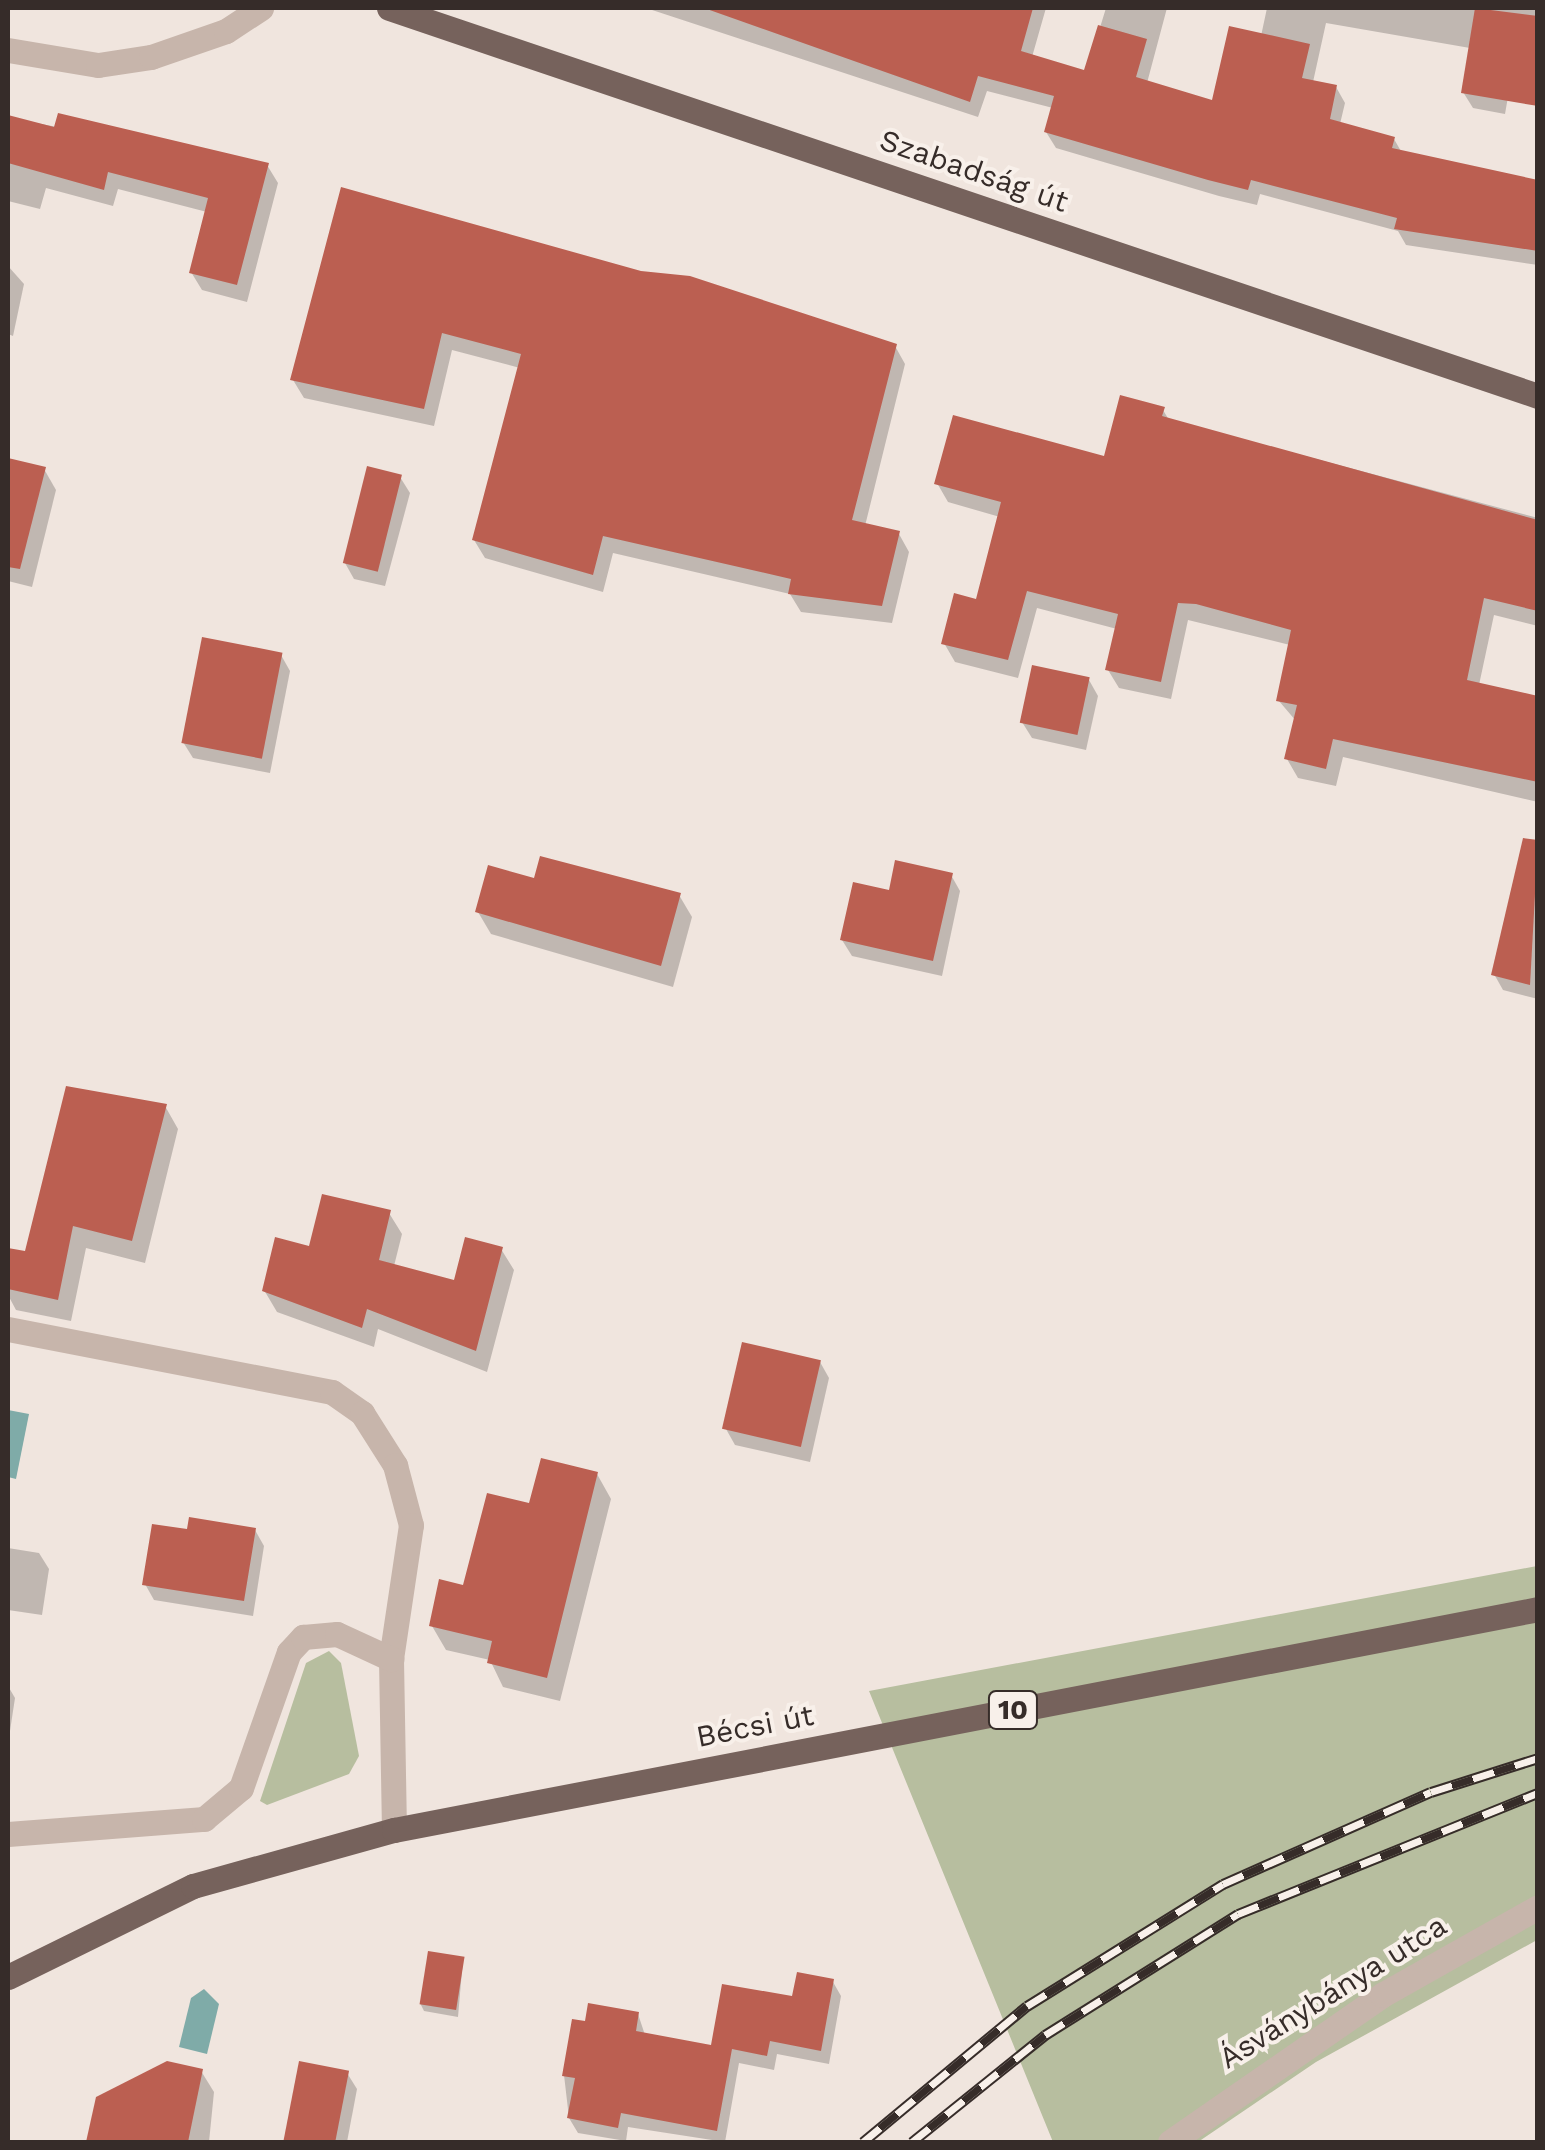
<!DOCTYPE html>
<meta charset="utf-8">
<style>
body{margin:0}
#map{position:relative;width:1545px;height:2150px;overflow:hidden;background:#f0e5de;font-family:"Work Sans",sans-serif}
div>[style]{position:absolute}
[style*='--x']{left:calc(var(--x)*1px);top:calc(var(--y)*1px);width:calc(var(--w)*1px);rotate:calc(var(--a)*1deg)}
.green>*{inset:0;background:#b7be9f}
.water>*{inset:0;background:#7faba8}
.shadow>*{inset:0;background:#0003}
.building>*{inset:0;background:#bb5f51;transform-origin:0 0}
.minor>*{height:25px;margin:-12.5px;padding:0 12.5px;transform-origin:12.5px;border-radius:12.5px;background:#c7b5ab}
.major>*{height:25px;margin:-12.5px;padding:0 12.5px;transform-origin:12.5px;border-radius:12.5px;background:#76625c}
.rail>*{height:11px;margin-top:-5.5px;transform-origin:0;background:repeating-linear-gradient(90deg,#f8f0ea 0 22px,#362c29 0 44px);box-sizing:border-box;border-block:2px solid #362c29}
span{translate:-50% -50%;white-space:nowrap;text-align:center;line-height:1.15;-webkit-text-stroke:8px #f8f0ea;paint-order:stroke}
.shield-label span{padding:2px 8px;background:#f8f0ea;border:2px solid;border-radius:8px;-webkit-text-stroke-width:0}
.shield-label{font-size:28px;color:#362c29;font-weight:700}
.street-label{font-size:30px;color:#362c29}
.frame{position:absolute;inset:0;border:10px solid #362c29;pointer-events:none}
</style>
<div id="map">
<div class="green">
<div style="clip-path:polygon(1537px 1566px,1537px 1940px,1316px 2062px,1198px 2142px,1053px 2142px,869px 1691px)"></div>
<div style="clip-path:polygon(329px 1651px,341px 1663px,359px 1756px,349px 1774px,267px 1805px,260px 1801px,306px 1663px)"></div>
</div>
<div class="water">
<div style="clip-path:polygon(8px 1410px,29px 1414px,16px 1479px,8px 1477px)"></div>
<div style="clip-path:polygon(204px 1989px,219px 2004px,207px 2054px,179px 2047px,191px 1998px)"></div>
</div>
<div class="shadow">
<div style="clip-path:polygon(646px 8px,1046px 8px,1032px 57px,1086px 73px,1106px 8px,1167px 8px,1147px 83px,1214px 103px,1261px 36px,1267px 8px,1538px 8px,1538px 31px,1520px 28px,1505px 114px,1473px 108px,1463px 92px,1470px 48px,1326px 23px,1313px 82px,1336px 87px,1345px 103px,1340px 124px,1394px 139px,1402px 153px,1538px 182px,1538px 265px,1406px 245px,1398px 231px,1260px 194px,1257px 205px,1219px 196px,1056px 148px,1046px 132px,1053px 108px,987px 91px,978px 117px)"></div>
<div style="clip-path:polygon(8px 118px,267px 165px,278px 183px,247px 302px,202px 290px,191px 272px,207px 212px,118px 189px,113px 206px,46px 188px,40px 209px,8px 201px)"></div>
<div style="clip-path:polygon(343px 190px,895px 346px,905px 364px,865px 526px,899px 534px,909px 552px,892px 623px,801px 612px,790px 594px,613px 553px,603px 592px,485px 558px,474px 540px,520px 368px,452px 350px,434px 426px,304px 398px,293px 380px)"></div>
<div style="clip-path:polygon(8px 266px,24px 284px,13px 336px,8px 334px)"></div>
<div style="clip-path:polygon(1163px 410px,1169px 420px,1538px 518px,1538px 626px,1494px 615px,1479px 685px,1538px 699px,1538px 802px,1343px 757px,1336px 786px,1298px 778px,1287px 759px,1296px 721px,1279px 701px,1290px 645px,1188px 620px,1171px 699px,1119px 688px,1108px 670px,1117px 629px,1037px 608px,1018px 678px,955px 662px,944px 643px,978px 602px,1000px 517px,948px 502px,937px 483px,1106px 460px)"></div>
<div style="clip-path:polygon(8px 461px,44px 469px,56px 490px,32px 587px,8px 581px)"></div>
<div style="clip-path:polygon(400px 477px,410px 493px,385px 586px,354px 579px,345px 563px)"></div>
<div style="clip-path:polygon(281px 655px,290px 671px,270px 773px,193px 758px,183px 742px)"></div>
<div style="clip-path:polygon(1089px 680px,1098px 696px,1086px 750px,1032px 738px,1022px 722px)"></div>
<div style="clip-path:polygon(951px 875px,960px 891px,942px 976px,852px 956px,842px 940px,891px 892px)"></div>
<div style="clip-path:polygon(1514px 890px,1538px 895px,1538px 999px,1503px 990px,1494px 974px)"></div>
<div style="clip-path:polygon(679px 895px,692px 917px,673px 987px,491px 934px,478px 912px)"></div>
<div style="clip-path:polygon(68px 1089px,165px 1106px,178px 1129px,145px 1263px,86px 1248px,71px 1321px,16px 1310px,8px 1295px,10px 1251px,27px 1254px)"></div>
<div style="clip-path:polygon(389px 1213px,402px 1234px,394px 1266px,456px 1283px,501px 1249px,514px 1270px,487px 1372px,378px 1329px,374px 1347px,277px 1312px,264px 1290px,311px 1249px)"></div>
<div style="clip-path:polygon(820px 1362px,829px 1378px,810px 1462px,735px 1445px,726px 1429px)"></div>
<div style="clip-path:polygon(597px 1474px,611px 1499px,560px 1701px,503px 1687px,490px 1660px,446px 1650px,432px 1626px,531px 1506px)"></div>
<div style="clip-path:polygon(255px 1530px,264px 1546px,253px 1616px,154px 1600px,145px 1584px,189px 1532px)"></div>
<div style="clip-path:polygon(8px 1548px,39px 1553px,49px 1569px,42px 1615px,8px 1610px)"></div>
<div style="clip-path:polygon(8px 1686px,15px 1698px,8px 1744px)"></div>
<div style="clip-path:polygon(463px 1959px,458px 2017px,424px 2011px,420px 2003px)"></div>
<div style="clip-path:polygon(833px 1982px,841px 1996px,829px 2064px,777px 2054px,774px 2070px,739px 2063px,725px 2142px,628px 2127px,626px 2141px,578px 2133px,569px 2118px,564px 2075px,587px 2024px,638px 2014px,645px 2035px,713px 2048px)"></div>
<div style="clip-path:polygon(201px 2071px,214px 2092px,209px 2142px,89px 2142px,99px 2098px)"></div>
<div style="clip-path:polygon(347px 2073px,357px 2089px,347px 2142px,300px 2135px)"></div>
</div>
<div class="building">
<div style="clip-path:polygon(704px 8px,1033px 8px,1021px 51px,1084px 70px,1098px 25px,1147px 39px,1136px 77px,1212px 100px,1229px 26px,1310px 44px,1302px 78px,1337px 85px,1330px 119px,1395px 137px,1392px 148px,1538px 180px,1538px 251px,1394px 229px,1397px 218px,1251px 180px,1248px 190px,1208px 180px,1044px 132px,1054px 96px,978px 76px,970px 102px)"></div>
<div style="clip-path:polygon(1475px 8px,1538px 16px,1538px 106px,1461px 93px)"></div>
<div style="clip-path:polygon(58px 113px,269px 163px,237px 285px,189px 273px,208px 198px,108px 172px,104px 190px,8px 163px,8px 115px,54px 127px)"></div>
<div style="clip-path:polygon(341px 187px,641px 271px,690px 276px,897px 344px,852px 520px,900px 531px,882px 606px,788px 594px,791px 579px,603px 536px,593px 575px,472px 540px,521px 354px,442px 333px,424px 409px,290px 380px)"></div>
<div style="clip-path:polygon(1120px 395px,1165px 407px,1162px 416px,1538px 520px,1538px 611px,1484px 598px,1467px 680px,1538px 696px,1538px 782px,1333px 739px,1326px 769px,1284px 759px,1297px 705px,1276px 701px,1291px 630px,1196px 604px,1178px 603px,1161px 682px,1105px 670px,1118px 614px,1027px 591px,1008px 660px,941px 644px,954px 593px,976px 599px,1001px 502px,934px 484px,953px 415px,1104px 456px)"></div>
<div style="clip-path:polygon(8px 458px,46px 467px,20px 569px,8px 567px)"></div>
<div style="left:367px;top:466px;width:36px;height:100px;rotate:14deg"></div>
<div style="left:202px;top:637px;width:82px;height:108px;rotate:11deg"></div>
<div style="left:1032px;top:665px;width:59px;height:59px;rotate:12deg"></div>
<div style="clip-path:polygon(1523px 838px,1538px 840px,1530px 985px,1491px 975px)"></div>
<div style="clip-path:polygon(540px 856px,681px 893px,661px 966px,475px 912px,488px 865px,534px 878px)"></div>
<div style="clip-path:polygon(895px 860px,953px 873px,933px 961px,840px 940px,853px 882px,889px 890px)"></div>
<div style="clip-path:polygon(66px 1086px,167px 1104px,132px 1241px,73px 1226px,58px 1300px,8px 1289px,8px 1248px,25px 1251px)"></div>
<div style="clip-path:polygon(322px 1194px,391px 1210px,379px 1260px,454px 1280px,465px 1237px,503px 1247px,476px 1351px,367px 1309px,362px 1328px,262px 1291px,275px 1237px,309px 1246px)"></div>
<div style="left:742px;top:1342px;width:81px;height:89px;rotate:13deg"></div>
<div style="clip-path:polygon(541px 1458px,598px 1472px,547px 1678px,487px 1663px,492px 1641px,429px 1626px,439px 1579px,463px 1585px,487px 1493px,529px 1503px)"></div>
<div style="clip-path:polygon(189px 1517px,256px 1528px,244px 1601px,142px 1585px,152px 1524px,187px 1529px)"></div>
<div style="left:428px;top:1951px;width:37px;height:54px;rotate:9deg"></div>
<div style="clip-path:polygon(797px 1972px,834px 1979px,821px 2051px,770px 2041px,767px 2056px,732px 2049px,717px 2131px,621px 2113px,618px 2128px,567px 2118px,575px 2078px,562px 2076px,572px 2019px,585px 2021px,588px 2003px,639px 2012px,636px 2031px,711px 2045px,722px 1984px,792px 1996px)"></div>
<div style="clip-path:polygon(167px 2061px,203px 2069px,188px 2142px,86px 2142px,96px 2097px)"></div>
<div style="left:299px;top:2061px;width:51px;height:82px;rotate:11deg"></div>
</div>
<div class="minor">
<div style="--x:8;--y:50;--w:91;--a:9.5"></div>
<div style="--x:98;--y:65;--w:54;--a:-8.6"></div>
<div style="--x:151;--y:57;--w:79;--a:-19.1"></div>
<div style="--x:226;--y:31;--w:42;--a:-33.3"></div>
<div style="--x:8;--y:1329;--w:330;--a:11"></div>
<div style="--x:332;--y:1392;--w:37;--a:35"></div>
<div style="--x:362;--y:1413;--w:62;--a:57.6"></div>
<div style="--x:395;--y:1465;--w:62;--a:75.1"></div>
<div style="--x:411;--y:1525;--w:135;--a:98.5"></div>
<div style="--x:391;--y:1659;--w:171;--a:89"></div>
<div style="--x:8;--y:1834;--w:197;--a:-4.4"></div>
<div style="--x:204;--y:1819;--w:48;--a:-40"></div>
<div style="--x:241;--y:1788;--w:144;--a:-70.6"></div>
<div style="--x:289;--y:1652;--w:21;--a:-47"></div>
<div style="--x:303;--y:1637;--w:34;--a:-5"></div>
<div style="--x:337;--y:1634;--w:60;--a:24.8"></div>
<div style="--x:1170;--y:2142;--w:258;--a:-34.7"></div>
<div style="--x:1382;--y:1995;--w:179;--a:-29.4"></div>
</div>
<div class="major">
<div style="--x:389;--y:8;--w:1213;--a:18.66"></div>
<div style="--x:8;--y:1977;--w:206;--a:-26.2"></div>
<div style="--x:193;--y:1886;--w:209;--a:-15.6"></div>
<div style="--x:394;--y:1830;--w:1165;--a:-10.93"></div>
</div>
<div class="rail">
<div style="--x:863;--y:2142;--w:213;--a:-39.7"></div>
<div style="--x:1027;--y:2006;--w:231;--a:-31.9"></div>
<div style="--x:1223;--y:1884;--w:227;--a:-23.9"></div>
<div style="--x:1431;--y:1792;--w:112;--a:-17.6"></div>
<div style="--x:912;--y:2142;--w:171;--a:-38.8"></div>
<div style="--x:1045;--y:2035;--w:228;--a:-32.1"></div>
<div style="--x:1238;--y:1914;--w:323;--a:-22"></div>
</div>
<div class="shield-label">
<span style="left:1013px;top:1710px">10</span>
</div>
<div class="street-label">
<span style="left:974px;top:171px;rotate:19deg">Szabadság út</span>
<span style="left:755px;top:1726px;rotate:-11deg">Bécsi út</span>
<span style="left:1333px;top:1992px;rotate:-32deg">Ásványbánya utca</span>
</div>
<div class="frame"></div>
</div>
